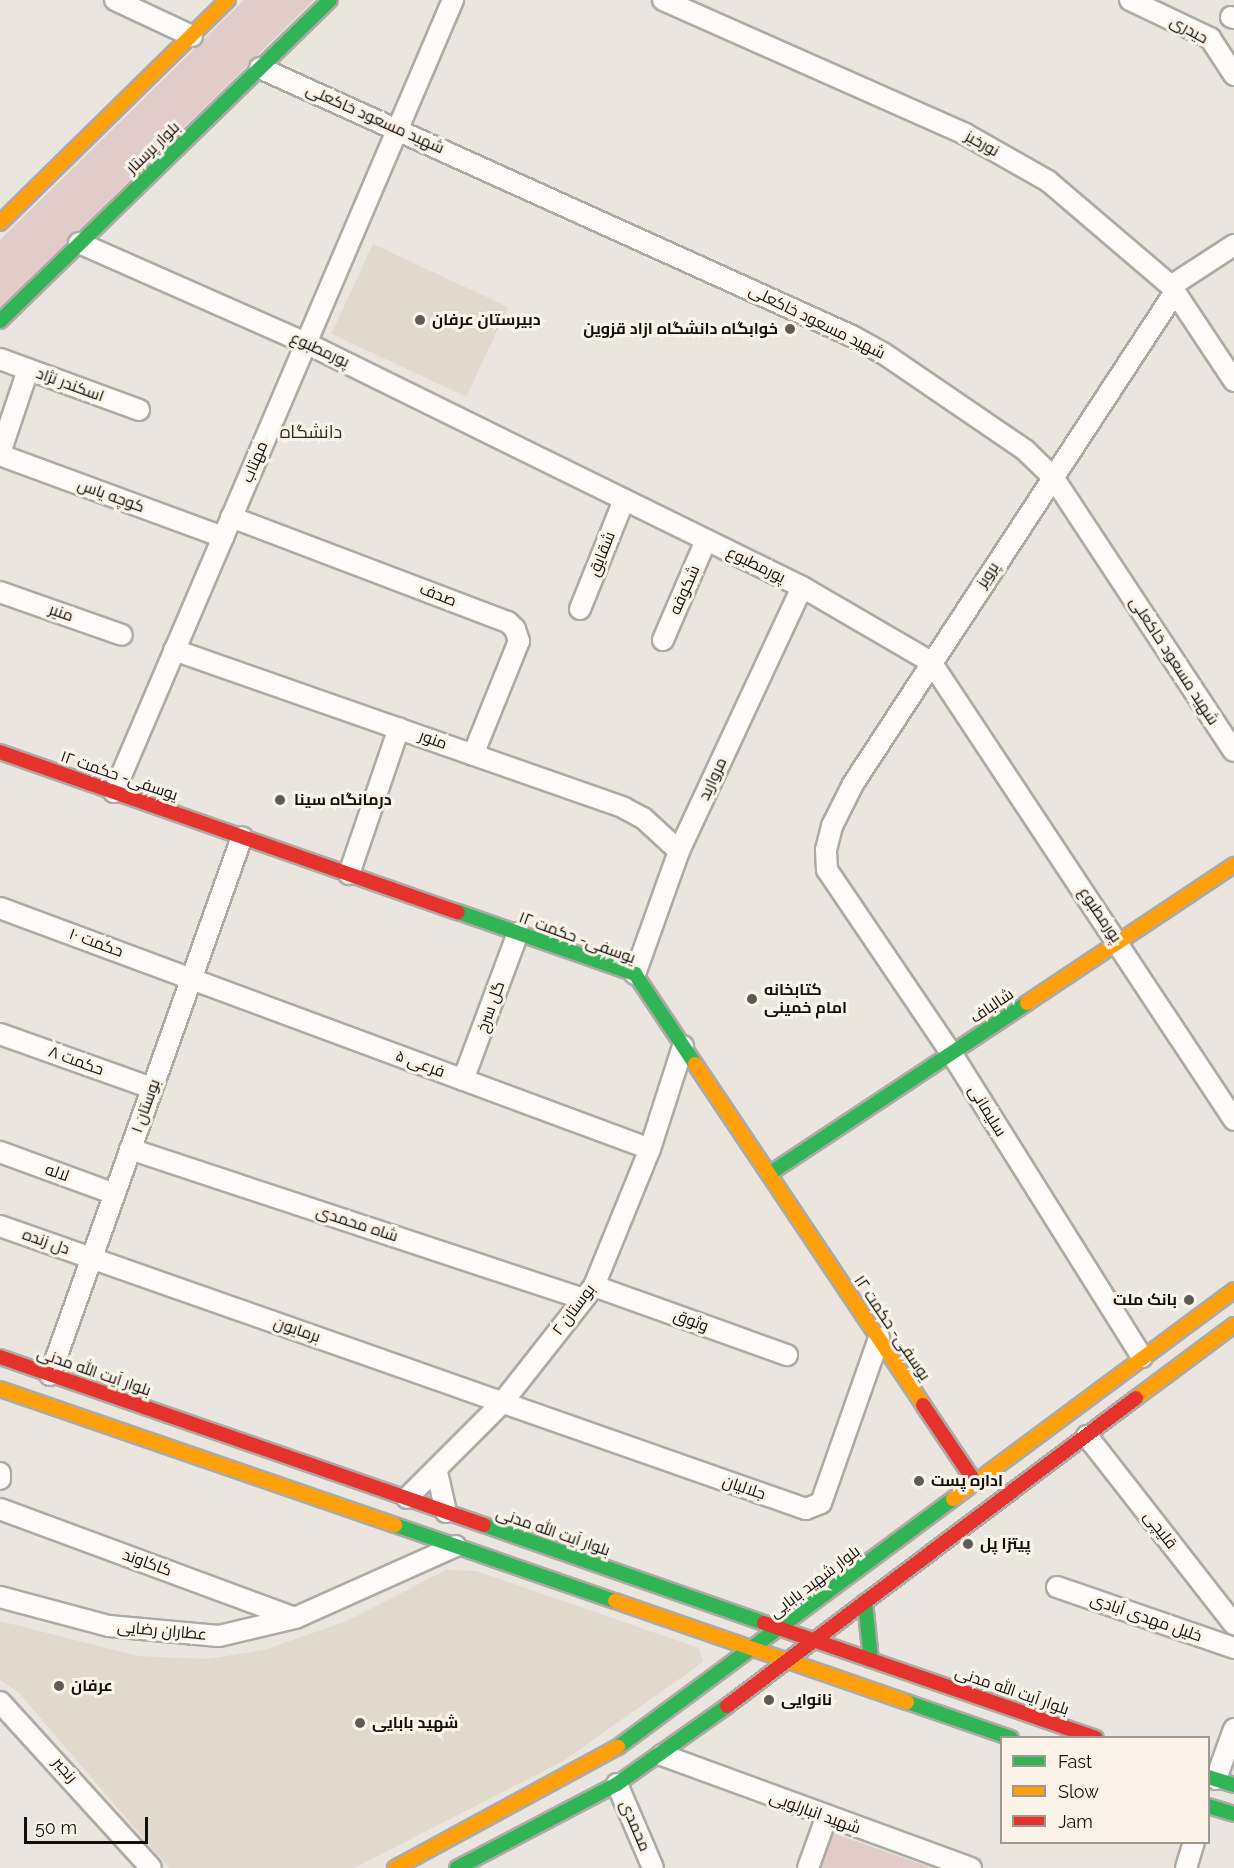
<!DOCTYPE html>
<meta charset="utf-8">
<style>
body{margin:0}
#map{position:relative;width:1234px;height:1868px;overflow:hidden;background:#eae5de;font-family:Raleway,Cairo,sans-serif}
div>[style]{position:absolute}
[style*='--x']{left:calc(var(--x)*1px);top:calc(var(--y)*1px);width:calc(var(--w)*1px);rotate:calc(var(--a)*1deg)}
.built>*{inset:0;background:#e1d9cc;transform-origin:0 0}
.green>*{inset:0;background:#e2ccca}
.roads{filter:drop-shadow(2px 0 #adaaa4) drop-shadow(-2px 0 #adaaa4) drop-shadow(0 2px #adaaa4) drop-shadow(0 -2px #adaaa4)}
.street>*{height:20px;margin:-10px;padding:0 10px;transform-origin:10px;border-radius:10px;background:#fcfbfa}
.fast>*{height:14px;margin:-7px;padding:0 7px;transform-origin:7px;border-radius:7px;background:#30b455}
.slow>*{height:14px;margin:-7px;padding:0 7px;transform-origin:7px;border-radius:7px;background:#ff9f0a}
.jam>*{height:14px;margin:-7px;padding:0 7px;transform-origin:7px;border-radius:7px;background:#e5322d}
.dots>*{width:16px;height:16px;translate:-50% -50%;box-sizing:border-box;border:3px solid #fbf3e8;border-radius:50%}
span{translate:-50% -50%;white-space:nowrap;text-align:center;line-height:1.15;-webkit-text-stroke:6px #fbf3e8;paint-order:stroke}
.street-label{font-size:16px;color:#12100c}
.poi-label{font-size:16px;color:#12100c;font-weight:700}
.left{translate:0 -50%;text-align:left}
.right{translate:-100% -50%;text-align:right}
.neighbourhood-label{font-size:18px;color:#2f2920}
.legend{position:absolute;left:1000px;top:1736px;width:210px;height:108px;box-sizing:border-box;background:#fbf3e8;border:2px solid #9e9890;margin:0;padding:8px 10px;list-style:none;font-size:18px;color:#12100c}
.legend li{display:flex;align-items:center;gap:12px;height:30px}
.legend b{width:30px;border:2px solid #9e9890}
.scale{position:absolute;left:24px;top:1817px;width:124px;height:27px;box-sizing:border-box;border:3px solid #12100c;border-top:0;padding-left:8px;font-size:18px;line-height:21px;white-space:nowrap;color:#12100c;-webkit-text-stroke:4px #fbf3e8;paint-order:stroke}
</style>
<div id="map">
<div class="built">
<div style="left:373px;top:244px;width:149px;height:99px;rotate:25deg"></div>
<div style="clip-path:polygon(446px 1570px,476px 1571px,699px 1648px,703px 1662px,565px 1760px,354px 1868px,169px 1868px,19px 1693px,0 1680px,0 1621px,138px 1656px,207px 1659px,264px 1650px,347px 1621px)"></div>
</div>
<div class="green">
<div style="clip-path:polygon(244px 0,314px 0,0 307px,0 240px)"></div>
<div style="clip-path:polygon(830px 1832px,932px 1868px,817px 1868px)"></div>
</div>
<div class="roads">
<div class="street">
<div style="--x:115;--y:0;--w:85;--a:25.1"></div>
<div style="--x:663;--y:0;--w:330;--a:23.9"></div>
<div style="--x:965;--y:134;--w:95;--a:29.5"></div>
<div style="--x:1048;--y:181;--w:162;--a:40.5"></div>
<div style="--x:1171;--y:286;--w:114;--a:56.4"></div>
<div style="--x:1130;--y:0;--w:89;--a:25.4"></div>
<div style="--x:1210;--y:38;--w:44;--a:57"></div>
<div style="--x:1231;--y:17;--w:3;--a:18"></div>
<div style="--x:260;--y:68;--w:650;--a:24.36"></div>
<div style="--x:852;--y:336;--w:35;--a:29"></div>
<div style="--x:883;--y:353;--w:172;--a:34.3"></div>
<div style="--x:1025;--y:450;--w:39;--a:44"></div>
<div style="--x:1053;--y:477;--w:328;--a:56.6"></div>
<div style="--x:79;--y:243;--w:248;--a:23.8"></div>
<div style="--x:306;--y:343;--w:553;--a:26.19"></div>
<div style="--x:802;--y:587;--w:149;--a:30.2"></div>
<div style="--x:931;--y:662;--w:549;--a:56.51"></div>
<div style="--x:1171;--y:286;--w:75;--a:-33.1"></div>
<div style="--x:0;--y:359;--w:148;--a:20.1"></div>
<div style="--x:0;--y:453;--w:88;--a:-71.4"></div>
<div style="--x:0;--y:455;--w:238;--a:20.2"></div>
<div style="--x:231;--y:517;--w:296;--a:20.8"></div>
<div style="--x:508;--y:622;--w:10;--a:45"></div>
<div style="--x:515;--y:629;--w:13;--a:72"></div>
<div style="--x:519;--y:641;--w:123;--a:112"></div>
<div style="--x:0;--y:592;--w:129;--a:19.4"></div>
<div style="--x:580;--y:609;--w:118;--a:-68"></div>
<div style="--x:663;--y:640;--w:109;--a:-66.7"></div>
<div style="--x:174;--y:650;--w:477;--a:19.3"></div>
<div style="--x:624;--y:808;--w:21;--a:28"></div>
<div style="--x:643;--y:818;--w:49;--a:42.5"></div>
<div style="--x:114;--y:792;--w:862;--a:-66.83"></div>
<div style="--x:349;--y:874;--w:154;--a:-71.1"></div>
<div style="--x:0;--y:908;--w:693;--a:20.34"></div>
<div style="--x:635;--y:974;--w:131;--a:-70.3"></div>
<div style="--x:679;--y:851;--w:291;--a:-65"></div>
<div style="--x:0;--y:1034;--w:161;--a:19.6"></div>
<div style="--x:463;--y:1080;--w:157;--a:-69.5"></div>
<div style="--x:130;--y:1149;--w:477;--a:18.3"></div>
<div style="--x:0;--y:1152;--w:122;--a:20.1"></div>
<div style="--x:0;--y:1226;--w:854;--a:19.35"></div>
<div style="--x:806;--y:1509;--w:16;--a:-22"></div>
<div style="--x:821;--y:1503;--w:175;--a:-70.6"></div>
<div style="--x:594;--y:1286;--w:205;--a:19.7"></div>
<div style="--x:1142;--y:1357;--w:359;--a:-122.1"></div>
<div style="--x:951;--y:1053;--w:221;--a:-124.1"></div>
<div style="--x:827;--y:870;--w:20;--a:-93"></div>
<div style="--x:826;--y:850;--w:25;--a:-76"></div>
<div style="--x:832;--y:826;--w:47;--a:-63.4"></div>
<div style="--x:853;--y:784;--w:588;--a:-56.8"></div>
<div style="--x:50;--y:1375;--w:571;--a:-70.36"></div>
<div style="--x:1087;--y:1436;--w:239;--a:52"></div>
<div style="--x:437;--y:1472;--w:41;--a:77.3"></div>
<div style="--x:0;--y:1473;--w:6;--a:90"></div>
<div style="--x:407;--y:1498;--w:134;--a:-45"></div>
<div style="--x:502;--y:1403;--w:149;--a:-51.8"></div>
<div style="--x:594;--y:1286;--w:148;--a:-67.8"></div>
<div style="--x:650;--y:1149;--w:108;--a:-72.2"></div>
<div style="--x:0;--y:1509;--w:314;--a:20.3"></div>
<div style="--x:1057;--y:1587;--w:187;--a:19"></div>
<div style="--x:0;--y:1597;--w:113;--a:14.9"></div>
<div style="--x:109;--y:1626;--w:110;--a:5.2"></div>
<div style="--x:219;--y:1636;--w:78;--a:-13.3"></div>
<div style="--x:295;--y:1618;--w:176;--a:-24.1"></div>
<div style="--x:0;--y:1702;--w:224;--a:47.7"></div>
<div style="--x:662;--y:1755;--w:329;--a:20.1"></div>
<div style="--x:1216;--y:1779;--w:53;--a:-70.2"></div>
<div style="--x:617;--y:1784;--w:91;--a:66.8"></div>
<div style="--x:808;--y:1868;--w:53;--a:-70.2"></div>
<div style="--x:1186;--y:1868;--w:27;--a:-73"></div>
</div>
<div class="fast">
<div style="--x:0;--y:321;--w:460;--a:-44.2"></div>
<div style="--x:458;--y:912;--w:188;--a:19.3"></div>
<div style="--x:635;--y:974;--w:108;--a:56.3"></div>
<div style="--x:769;--y:1174;--w:310;--a:-33.5"></div>
<div style="--x:395;--y:1525;--w:233;--a:19.1"></div>
<div style="--x:484;--y:1525;--w:297;--a:19.3"></div>
<div style="--x:865;--y:1602;--w:58;--a:84.1"></div>
<div style="--x:907;--y:1702;--w:110;--a:19.1"></div>
<div style="--x:618;--y:1747;--w:417;--a:-36.5"></div>
<div style="--x:1208;--y:1777;--w:27;--a:17"></div>
<div style="--x:1208;--y:1806;--w:27;--a:17"></div>
<div style="--x:457;--y:1868;--w:181;--a:-27.7"></div>
<div style="--x:617;--y:1784;--w:135;--a:-35.3"></div>
</div>
<div class="slow">
<div style="--x:0;--y:223;--w:319;--a:-44.4"></div>
<div style="--x:1027;--y:1003;--w:249;--a:-33.7"></div>
<div style="--x:695;--y:1064;--w:410;--a:56.2"></div>
<div style="--x:0;--y:1389;--w:418;--a:19"></div>
<div style="--x:1136;--y:1398;--w:122;--a:-36.7"></div>
<div style="--x:953;--y:1499;--w:350;--a:-36.6"></div>
<div style="--x:615;--y:1601;--w:309;--a:19.1"></div>
<div style="--x:395;--y:1868;--w:254;--a:-28.5"></div>
</div>
<div class="jam">
<div style="--x:0;--y:752;--w:485;--a:19.3"></div>
<div style="--x:0;--y:1357;--w:512;--a:19.14"></div>
<div style="--x:923;--y:1405;--w:93;--a:56"></div>
<div style="--x:764;--y:1623;--w:351;--a:19.1"></div>
<div style="--x:727;--y:1706;--w:512;--a:-36.98"></div>
</div>
</div>
<div class="dots">
<div style="left:420px;top:320px;background:#5e5b56"></div>
<div style="left:790px;top:329px;background:#5e5b56"></div>
<div style="left:280px;top:800px;background:#5e5b56"></div>
<div style="left:752px;top:999px;background:#5e5b56"></div>
<div style="left:1189px;top:1300px;background:#5e5b56"></div>
<div style="left:919px;top:1481px;background:#5e5b56"></div>
<div style="left:968px;top:1544px;background:#5e5b56"></div>
<div style="left:59px;top:1686px;background:#5e5b56"></div>
<div style="left:769px;top:1700px;background:#5e5b56"></div>
<div style="left:360px;top:1723px;background:#5e5b56"></div>
</div>
<div class="street-label">
<span style="left:1189px;top:30px;rotate:29deg">حیدری</span>
<span style="left:375px;top:119px;rotate:24deg">شهید مسعود خاکعلی</span>
<span style="left:982px;top:144px;rotate:29deg">نورخیز</span>
<span style="left:153px;top:148px;rotate:-44deg">بلوار پرستار</span>
<span style="left:817px;top:322px;rotate:26deg">شهید مسعود خاکعلی</span>
<span style="left:320px;top:350px;rotate:25deg">پورمطبوع</span>
<span style="left:70px;top:385px;rotate:20deg">اسکندر نژاد</span>
<span style="left:255px;top:462px;rotate:-67deg">مهتاب</span>
<span style="left:111px;top:496px;rotate:20deg">کوچه یاس</span>
<span style="left:602px;top:554px;rotate:-68deg">شقایق</span>
<span style="left:756px;top:565px;rotate:26deg">پورمطبوع</span>
<span style="left:988px;top:575px;rotate:-57deg">پرویز</span>
<span style="left:685px;top:590px;rotate:-66deg">شکوفه</span>
<span style="left:438px;top:595px;rotate:21deg">صدف</span>
<span style="left:61px;top:613px;rotate:19deg">منیر</span>
<span style="left:1174px;top:661px;rotate:57deg">شهید مسعود خاکعلی</span>
<span style="left:433px;top:740px;rotate:20deg">منور</span>
<span style="left:119px;top:776px;rotate:19deg">یوسفی- حکمت ۱۲</span>
<span style="left:713px;top:779px;rotate:-65deg">مروارید</span>
<span style="left:1100px;top:915px;rotate:56deg">پورمطبوع</span>
<span style="left:577px;top:938px;rotate:20deg">یوسفی- حکمت ۱۲</span>
<span style="left:96px;top:943px;rotate:20deg">حکمت ۱۰</span>
<span style="left:992px;top:1006px;rotate:-34deg">شالباف</span>
<span style="left:491px;top:1007px;rotate:-70deg">گل سرخ</span>
<span style="left:76px;top:1061px;rotate:20deg">حکمت ۸</span>
<span style="left:420px;top:1064px;rotate:20deg">فرعی ۵</span>
<span style="left:146px;top:1106px;rotate:-70deg">بوستان ۱</span>
<span style="left:987px;top:1111px;rotate:58deg">سلیمانی</span>
<span style="left:57px;top:1173px;rotate:20deg">لاله</span>
<span style="left:357px;top:1224px;rotate:18deg">شاه محمدی</span>
<span style="left:46px;top:1242px;rotate:19deg">دل زنده</span>
<span style="left:574px;top:1310px;rotate:-53deg">بوستان ۲</span>
<span style="left:691px;top:1321px;rotate:20deg">وثوق</span>
<span style="left:892px;top:1328px;rotate:56deg">یوسفی- حکمت ۱۲</span>
<span style="left:297px;top:1330px;rotate:19deg">برمایون</span>
<span style="left:94px;top:1372px;rotate:19deg">بلوار آیت الله مدنی</span>
<span style="left:744px;top:1488px;rotate:19deg">جلالیان</span>
<span style="left:1160px;top:1530px;rotate:52deg">قلیچی</span>
<span style="left:553px;top:1532px;rotate:19deg">بلوار آیت الله مدنی</span>
<span style="left:147px;top:1563px;rotate:20deg">کاکاوند</span>
<span style="left:815px;top:1582px;rotate:-37deg">بلوار شهید بابایی</span>
<span style="left:1146px;top:1618px;rotate:19deg">خلیل مهدی آبادی</span>
<span style="left:162px;top:1631px;rotate:5deg">عطاران رضایی</span>
<span style="left:1012px;top:1691px;rotate:19deg">بلوار آیت الله مدنی</span>
<span style="left:65px;top:1770px;rotate:49deg">رنجبر</span>
<span style="left:815px;top:1813px;rotate:20deg">شهید انبارلویی</span>
<span style="left:635px;top:1826px;rotate:67deg">محمدی</span>
</div>
<div class="poi-label">
<span class="left" style="left:432px;top:320px">دبیرستان عرفان</span>
<span class="right" style="left:778px;top:329px">خوابگاه دانشگاه ازاد قزوین</span>
<span class="left" style="left:294px;top:800px">درمانگاه سینا</span>
<span class="left" style="left:764px;top:999px">کتابخانه<br>امام خمینی</span>
<span class="right" style="left:1177px;top:1300px">بانک ملت</span>
<span class="left" style="left:931px;top:1481px">اداره پست</span>
<span class="left" style="left:980px;top:1544px">پیتزا پل</span>
<span class="left" style="left:71px;top:1686px">عرفان</span>
<span class="left" style="left:781px;top:1700px">نانوایی</span>
<span class="left" style="left:372px;top:1723px">شهید بابایی</span>
</div>
<div class="neighbourhood-label">
<span style="left:311px;top:432px">دانشگاه</span>
</div>
<ul class="legend">
<li><b style="height:8px;background:#30b455"></b>Fast</li>
<li><b style="height:8px;background:#ff9f0a"></b>Slow</li>
<li><b style="height:8px;background:#e5322d"></b>Jam</li>
</ul>
<div class="scale">50 m</div>
</div>
